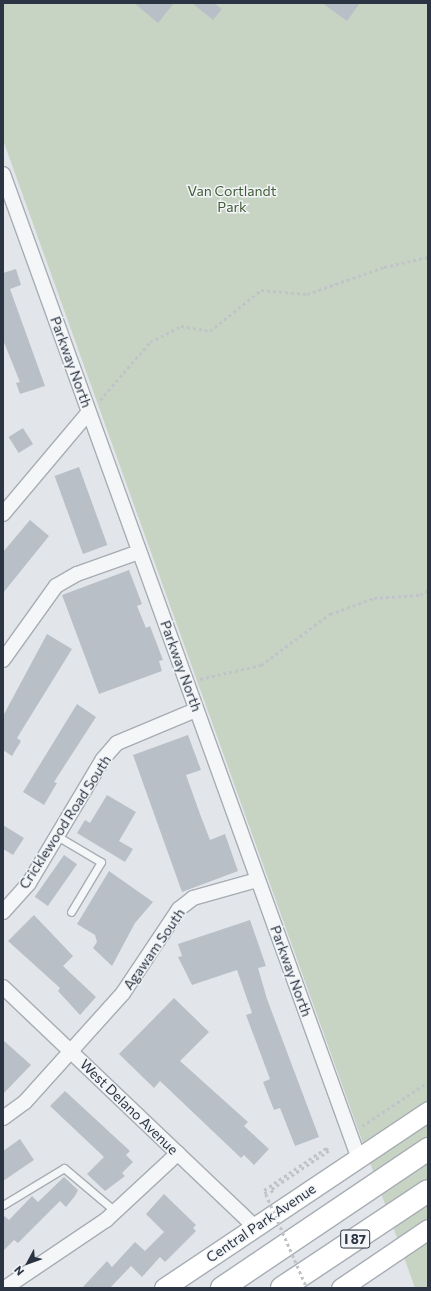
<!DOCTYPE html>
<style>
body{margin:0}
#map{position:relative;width:431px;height:1291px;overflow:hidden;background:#e2e6ea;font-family:Commissioner,sans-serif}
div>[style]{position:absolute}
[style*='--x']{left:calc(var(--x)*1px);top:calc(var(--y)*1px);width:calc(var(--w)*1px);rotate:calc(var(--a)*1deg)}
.green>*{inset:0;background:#c8d4c3}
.building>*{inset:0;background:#b9bfc7;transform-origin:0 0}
.path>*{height:2.5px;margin-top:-1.25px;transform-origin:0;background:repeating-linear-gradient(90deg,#c0c4c9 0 3px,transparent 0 6px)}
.roads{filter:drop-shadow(1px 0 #a7adb4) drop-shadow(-1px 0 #a7adb4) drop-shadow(0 1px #a7adb4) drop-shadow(0 -1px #a7adb4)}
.service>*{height:7px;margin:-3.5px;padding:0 3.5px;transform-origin:3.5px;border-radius:3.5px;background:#f5f6f8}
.minor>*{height:14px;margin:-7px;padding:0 7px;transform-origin:7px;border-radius:7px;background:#f5f6f8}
.secondary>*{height:19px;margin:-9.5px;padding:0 9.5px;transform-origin:9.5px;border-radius:9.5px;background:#fff}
.motorway>*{height:22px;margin:-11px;padding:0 11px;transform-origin:11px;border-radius:11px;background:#fff}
.path-bridge>*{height:2.5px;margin-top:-1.25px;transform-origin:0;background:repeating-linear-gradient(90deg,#c0c4c9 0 3px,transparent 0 6px)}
span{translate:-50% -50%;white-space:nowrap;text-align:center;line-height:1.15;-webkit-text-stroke:3px #f2f4f7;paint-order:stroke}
.shield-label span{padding:1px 3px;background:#f2f4f7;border:1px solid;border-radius:3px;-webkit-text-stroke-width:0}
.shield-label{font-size:13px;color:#2a3442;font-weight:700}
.park-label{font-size:14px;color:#415d38}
.street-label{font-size:14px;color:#2a3442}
.frame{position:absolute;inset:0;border:4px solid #2a3442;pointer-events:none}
.north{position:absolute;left:8px;top:1243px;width:40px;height:40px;-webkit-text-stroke:3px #f2f4f7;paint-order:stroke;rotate:229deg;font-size:11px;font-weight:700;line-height:16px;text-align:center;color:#2a3442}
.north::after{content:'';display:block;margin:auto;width:14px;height:18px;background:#2a3442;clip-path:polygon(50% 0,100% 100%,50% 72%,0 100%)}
</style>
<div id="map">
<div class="green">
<div style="clip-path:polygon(3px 3px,428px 3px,428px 1288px,415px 1288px,3px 140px)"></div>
</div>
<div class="building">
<div style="clip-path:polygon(134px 3px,174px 3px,158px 23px)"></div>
<div style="clip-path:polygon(192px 3px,214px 3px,222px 9px,213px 20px)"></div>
<div style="clip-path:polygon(322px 3px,360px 3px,347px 21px)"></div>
<div style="clip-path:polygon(16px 269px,21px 285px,10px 289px,45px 386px,20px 394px,16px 383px,20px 382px,3px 340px,3px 273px)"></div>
<div style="left:23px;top:428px;width:19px;height:17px;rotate:58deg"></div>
<div style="left:79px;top:467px;width:83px;height:26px;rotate:70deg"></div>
<div style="clip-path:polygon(30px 520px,49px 536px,3px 593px,3px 552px)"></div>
<div style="clip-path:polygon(129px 570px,142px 604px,137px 606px,146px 628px,150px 626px,163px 660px,159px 661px,162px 671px,99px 694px,62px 595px)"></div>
<div style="clip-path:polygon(47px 634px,72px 649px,17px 738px,21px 741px,12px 756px,3px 750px,3px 716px)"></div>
<div style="clip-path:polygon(77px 704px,96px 717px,54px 782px,57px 783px,44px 805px,23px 792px)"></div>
<div style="clip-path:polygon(188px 735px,201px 770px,186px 775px,200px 814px,210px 840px,225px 834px,238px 871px,182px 892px,133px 755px)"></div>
<div style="clip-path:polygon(107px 795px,136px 812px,119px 841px,133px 849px,125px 862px,77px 833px,85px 820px,90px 823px)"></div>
<div style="clip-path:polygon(3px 825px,24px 838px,13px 855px,3px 849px)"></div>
<div style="left:64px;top:855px;width:16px;height:51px;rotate:35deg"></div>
<div style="clip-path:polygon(109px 871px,153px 902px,135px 923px,112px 966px,93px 948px,97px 942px,95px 935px,77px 924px)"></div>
<div style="clip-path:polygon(34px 915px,73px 956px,63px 966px,96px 997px,80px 1015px,58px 991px,60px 988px,8px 941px)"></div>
<div style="clip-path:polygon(250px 920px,266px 966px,258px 968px,267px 999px,319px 1137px,295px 1146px,280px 1108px,274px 1110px,263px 1082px,270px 1079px,246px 1015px,252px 1013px,237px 970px,192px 985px,178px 957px,182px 956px,178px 944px)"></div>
<div style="clip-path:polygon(174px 998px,209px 1032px,180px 1061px,248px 1122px,244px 1126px,269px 1149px,254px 1165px,244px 1155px,241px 1158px,160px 1081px,154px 1088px,119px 1054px)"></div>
<div style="clip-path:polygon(3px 1040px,31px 1065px,3px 1094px)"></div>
<div style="clip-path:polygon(65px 1091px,130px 1151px,126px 1155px,133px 1162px,122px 1173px,125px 1176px,105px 1191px,87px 1174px,104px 1157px,50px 1106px)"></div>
<div style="clip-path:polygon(20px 1139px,34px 1160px,3px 1181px,3px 1151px)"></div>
<div style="clip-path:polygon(64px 1177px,78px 1190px,75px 1196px,66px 1207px,60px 1201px,18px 1243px,14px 1240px,3px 1251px,3px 1215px,9px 1220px,32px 1196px,38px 1202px)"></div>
<div style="clip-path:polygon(164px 1194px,196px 1225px,193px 1228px,196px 1231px,165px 1262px,160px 1257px,142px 1277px,131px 1266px,110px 1288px,82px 1288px,107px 1261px,112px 1267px,135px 1242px,145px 1251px,164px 1232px,146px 1214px)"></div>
</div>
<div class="path">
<div style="--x:100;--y:400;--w:77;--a:-49.2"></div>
<div style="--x:150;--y:342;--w:35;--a:-27"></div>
<div style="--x:181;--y:326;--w:29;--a:10"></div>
<div style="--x:210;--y:331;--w:65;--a:-38.8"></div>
<div style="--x:261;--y:290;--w:46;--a:5"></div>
<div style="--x:307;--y:294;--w:82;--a:-19.3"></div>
<div style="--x:384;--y:267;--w:45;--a:-12.8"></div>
<div style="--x:200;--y:679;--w:63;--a:-12.9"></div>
<div style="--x:261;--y:665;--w:86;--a:-36.5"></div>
<div style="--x:330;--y:614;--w:47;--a:-20"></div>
<div style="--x:374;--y:598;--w:46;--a:-3.7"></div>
<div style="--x:420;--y:595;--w:9;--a:-32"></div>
<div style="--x:362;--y:1126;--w:79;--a:-33.7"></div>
<div style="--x:266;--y:1194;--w:4;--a:-117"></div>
<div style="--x:264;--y:1190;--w:75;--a:-34.1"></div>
<div style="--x:326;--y:1148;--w:4;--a:45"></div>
<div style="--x:329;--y:1151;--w:70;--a:146.1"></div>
<div style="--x:271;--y:1190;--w:4;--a:45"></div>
</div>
<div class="roads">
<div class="service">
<div style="--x:57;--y:836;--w:51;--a:30.6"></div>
<div style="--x:101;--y:862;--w:58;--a:121"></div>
<div style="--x:3;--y:1205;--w:71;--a:-31.2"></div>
<div style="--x:64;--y:1168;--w:68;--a:40.2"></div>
</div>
<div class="minor">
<div style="--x:3;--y:174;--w:1047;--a:70.13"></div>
<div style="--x:3;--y:514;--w:133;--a:-49.9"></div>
<div style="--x:3;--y:660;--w:91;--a:-54.4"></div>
<div style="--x:56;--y:586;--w:24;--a:-30"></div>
<div style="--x:77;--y:574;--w:66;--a:-19.5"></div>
<div style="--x:3;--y:912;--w:39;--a:-48"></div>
<div style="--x:29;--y:883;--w:144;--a:-59.2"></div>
<div style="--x:103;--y:759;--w:21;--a:-49"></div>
<div style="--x:117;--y:743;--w:86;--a:-22.7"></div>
<div style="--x:3;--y:987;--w:348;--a:43.6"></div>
<div style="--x:3;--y:1118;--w:27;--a:-36"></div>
<div style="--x:25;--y:1102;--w:147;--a:-48"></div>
<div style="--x:123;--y:993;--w:101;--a:-56.3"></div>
<div style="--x:179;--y:909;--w:18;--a:-38"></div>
<div style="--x:193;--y:898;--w:66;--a:-15.7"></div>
<div style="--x:5;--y:1288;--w:122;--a:-34"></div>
<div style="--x:106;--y:1220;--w:98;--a:-42.9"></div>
</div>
<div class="secondary">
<div style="--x:164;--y:1288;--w:318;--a:-33.8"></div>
<div style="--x:341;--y:1288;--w:105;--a:-34.1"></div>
</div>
<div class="motorway">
<div style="--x:222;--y:1288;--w:249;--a:-34"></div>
<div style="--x:282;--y:1288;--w:175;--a:-33.6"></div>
</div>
</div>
<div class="path-bridge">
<div style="--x:266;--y:1194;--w:103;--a:66.4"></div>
</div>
<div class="shield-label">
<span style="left:355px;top:1239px">I 87</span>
</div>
<div class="park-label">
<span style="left:232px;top:199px">Van Cortlandt<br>Park</span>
</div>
<div class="street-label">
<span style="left:71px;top:362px;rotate:70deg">Parkway North</span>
<span style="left:181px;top:666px;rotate:70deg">Parkway North</span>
<span style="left:65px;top:822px;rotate:-57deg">Cricklewood Road South</span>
<span style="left:154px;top:949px;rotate:-55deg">Agawam South</span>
<span style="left:291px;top:971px;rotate:70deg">Parkway North</span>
<span style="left:129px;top:1107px;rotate:44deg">West Delano Avenue</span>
<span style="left:261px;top:1223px;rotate:-34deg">Central Park Avenue</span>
</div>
<div class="frame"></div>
<div class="north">N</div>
</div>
